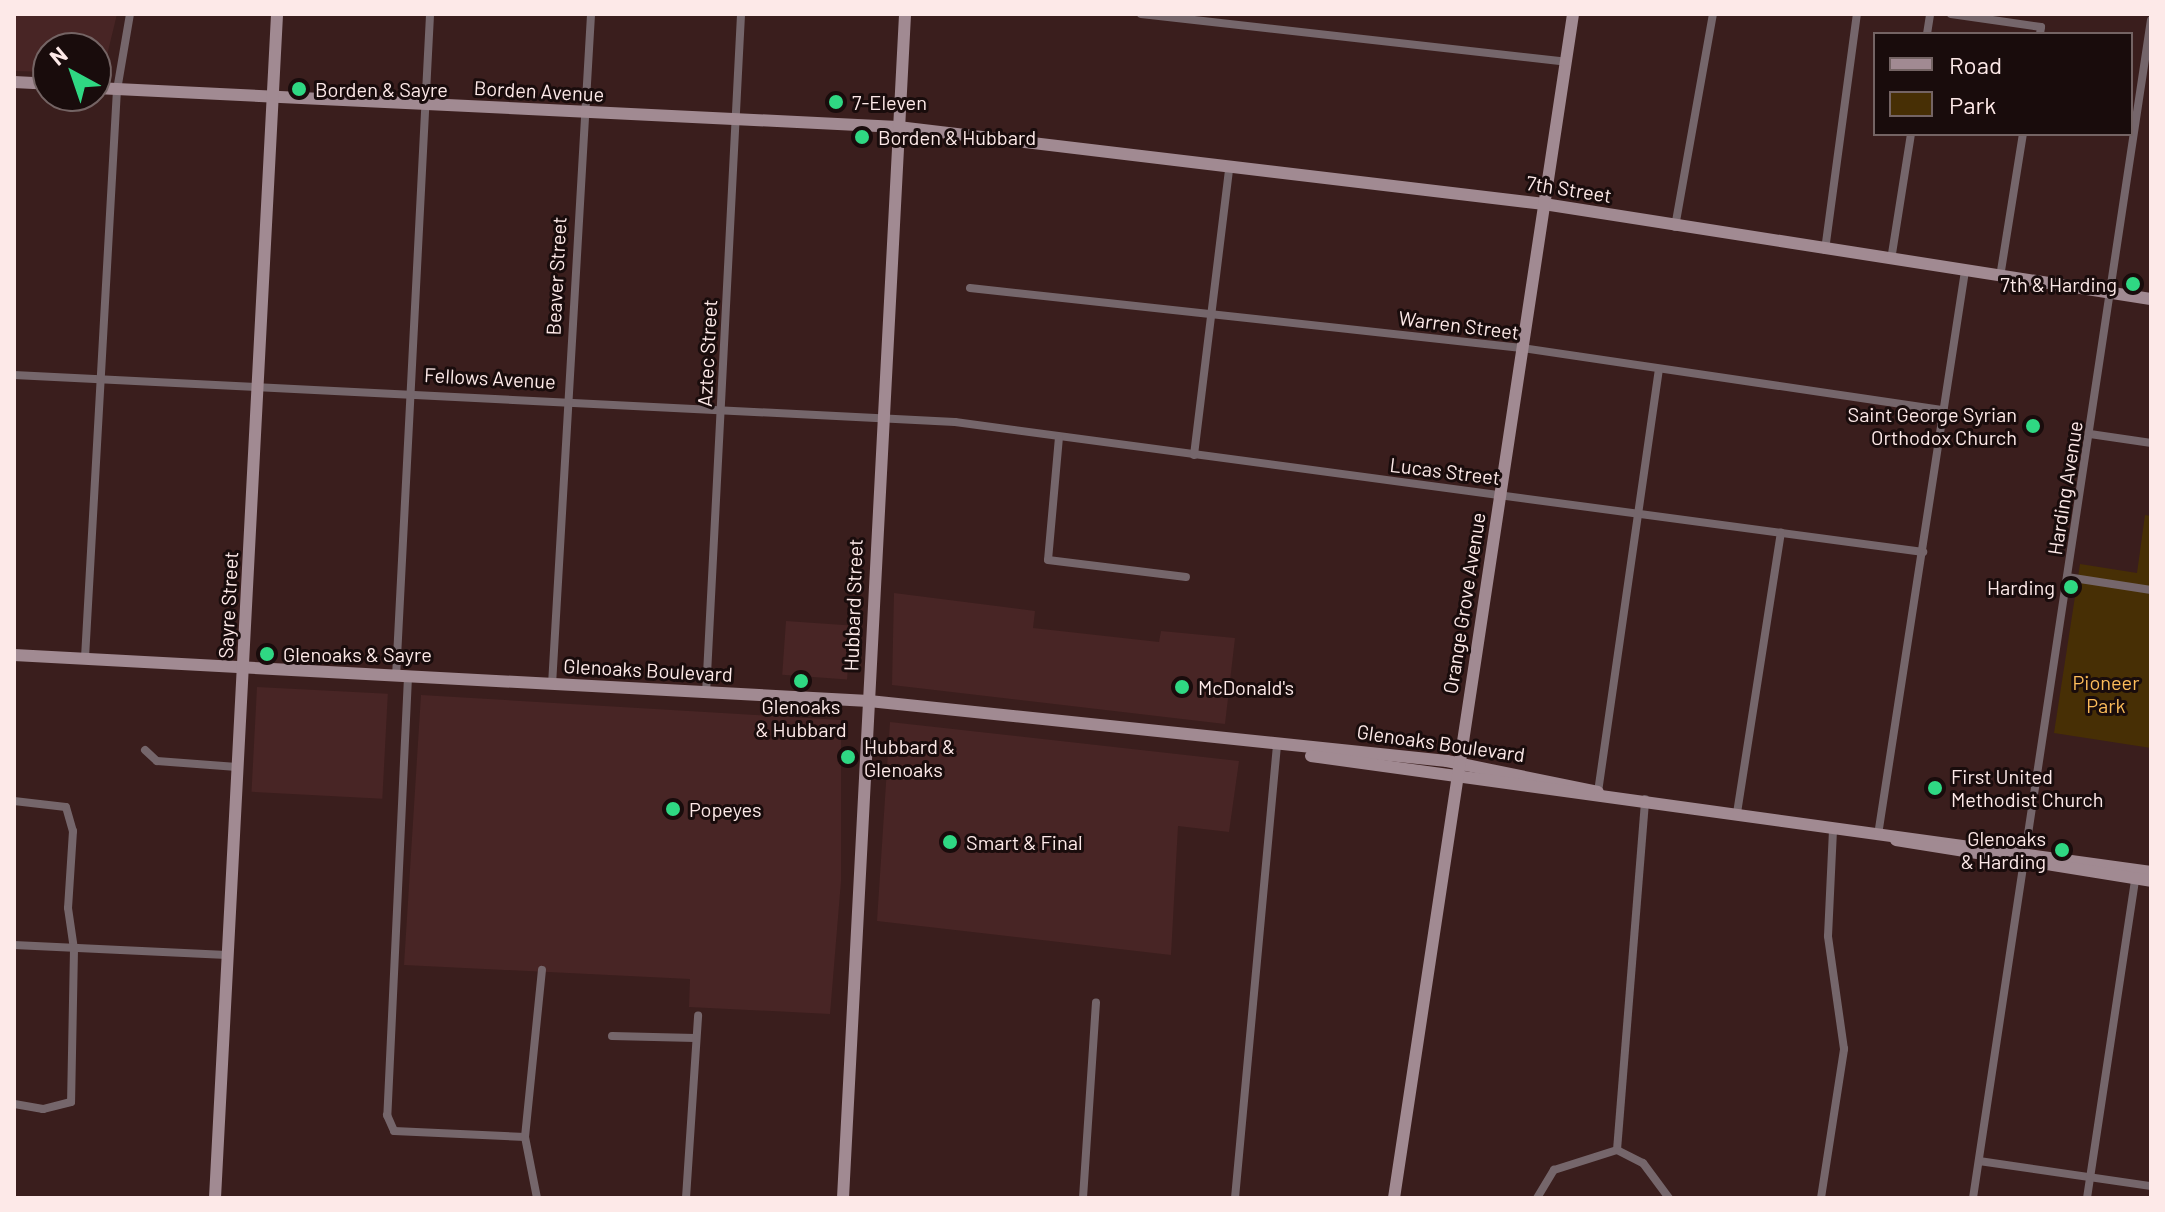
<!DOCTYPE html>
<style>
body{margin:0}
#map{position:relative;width:2165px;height:1212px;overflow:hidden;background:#3a1e1d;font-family:Barlow,sans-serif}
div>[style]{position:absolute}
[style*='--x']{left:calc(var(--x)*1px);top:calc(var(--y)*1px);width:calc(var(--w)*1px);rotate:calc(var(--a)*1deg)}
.built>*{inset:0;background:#482525;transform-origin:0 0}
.green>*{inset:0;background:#472f05}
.street>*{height:8px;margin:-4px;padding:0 4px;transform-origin:4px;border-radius:4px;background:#75666b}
.secondary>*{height:12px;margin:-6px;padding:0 6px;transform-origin:6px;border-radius:6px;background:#a18a92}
.dots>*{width:22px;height:22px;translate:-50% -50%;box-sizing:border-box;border:4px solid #190c0c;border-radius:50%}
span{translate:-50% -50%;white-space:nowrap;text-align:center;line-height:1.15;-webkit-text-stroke:6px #190c0c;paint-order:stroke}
.poi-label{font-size:20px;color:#fde9e8}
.left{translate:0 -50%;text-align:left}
.right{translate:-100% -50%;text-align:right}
.street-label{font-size:20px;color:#fde9e8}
.park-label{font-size:20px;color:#fdbc5a}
.frame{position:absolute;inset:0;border:16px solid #fde9e8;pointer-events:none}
.legend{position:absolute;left:1873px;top:32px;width:260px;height:104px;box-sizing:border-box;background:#190c0c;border:2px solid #746464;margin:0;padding:10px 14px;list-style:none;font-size:24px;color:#fde9e8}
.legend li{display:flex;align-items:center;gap:16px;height:40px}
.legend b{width:40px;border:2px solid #746464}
.north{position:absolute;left:32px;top:32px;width:80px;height:80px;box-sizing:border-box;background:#190c0c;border:2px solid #746464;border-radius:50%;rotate:320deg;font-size:22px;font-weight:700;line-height:32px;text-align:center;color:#fde9e8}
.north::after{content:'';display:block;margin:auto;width:28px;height:36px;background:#2fd883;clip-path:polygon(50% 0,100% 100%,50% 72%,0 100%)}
</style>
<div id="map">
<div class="built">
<div style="clip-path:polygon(14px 14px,117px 14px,103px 72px,96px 75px,96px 48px,48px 48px,48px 72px,14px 71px)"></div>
<div style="clip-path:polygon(894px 593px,1035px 611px,1033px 628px,1159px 642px,1161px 631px,1235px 638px,1225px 724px,892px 685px)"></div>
<div style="left:786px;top:621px;width:65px;height:54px;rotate:4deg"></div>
<div style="left:257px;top:687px;width:131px;height:105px;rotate:3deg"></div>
<div style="clip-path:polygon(421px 695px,841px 720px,841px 881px,830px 1014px,689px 1007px,690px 979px,404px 965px)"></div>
<div style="clip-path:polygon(890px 722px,1239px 761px,1229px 832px,1178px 826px,1171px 955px,877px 921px)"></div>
</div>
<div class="green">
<div style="clip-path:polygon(2145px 515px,2151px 516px,2151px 748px,2054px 733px,2080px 564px,2137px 573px)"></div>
</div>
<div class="street">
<div style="--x:1141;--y:14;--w:428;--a:6.4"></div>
<div style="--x:1951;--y:14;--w:91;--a:8.2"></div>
<div style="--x:2041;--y:27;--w:7;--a:98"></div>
<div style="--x:1927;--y:34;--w:20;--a:-81"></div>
<div style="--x:1675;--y:227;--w:216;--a:-79.9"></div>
<div style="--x:1825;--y:250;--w:238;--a:-82.3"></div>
<div style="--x:1891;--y:260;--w:128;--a:-81"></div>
<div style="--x:2000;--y:277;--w:145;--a:-80.9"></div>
<div style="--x:970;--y:288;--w:555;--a:6.2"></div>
<div style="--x:1522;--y:348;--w:426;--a:8.4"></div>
<div style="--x:14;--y:375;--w:942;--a:2.86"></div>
<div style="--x:955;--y:422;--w:977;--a:7.65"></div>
<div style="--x:2090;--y:434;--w:62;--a:8.4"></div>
<div style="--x:1059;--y:437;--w:123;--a:95.1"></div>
<div style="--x:1048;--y:560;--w:139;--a:7"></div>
<div style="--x:1194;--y:455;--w:289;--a:-83"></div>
<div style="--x:2067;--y:577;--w:85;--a:8.8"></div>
<div style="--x:85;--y:658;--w:569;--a:-86.78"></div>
<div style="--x:117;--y:90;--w:77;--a:-80.3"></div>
<div style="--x:396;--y:677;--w:664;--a:-87.06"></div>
<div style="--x:408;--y:677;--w:439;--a:92.7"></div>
<div style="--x:387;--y:1115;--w:17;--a:66"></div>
<div style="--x:394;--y:1131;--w:131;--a:2.6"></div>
<div style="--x:552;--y:685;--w:672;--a:-86.67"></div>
<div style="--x:706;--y:694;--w:681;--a:-87.05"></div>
<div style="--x:145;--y:750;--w:16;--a:43"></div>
<div style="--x:157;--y:761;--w:80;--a:4.3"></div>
<div style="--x:1598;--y:792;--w:426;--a:-81.8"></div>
<div style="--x:14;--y:801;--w:52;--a:6.6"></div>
<div style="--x:66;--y:807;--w:25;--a:74"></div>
<div style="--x:73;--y:831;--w:77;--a:93.7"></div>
<div style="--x:68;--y:908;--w:41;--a:81.7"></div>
<div style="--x:74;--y:949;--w:153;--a:91.1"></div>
<div style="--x:71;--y:1102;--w:29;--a:166"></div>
<div style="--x:43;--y:1109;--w:29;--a:-170"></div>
<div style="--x:1737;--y:813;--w:284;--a:-81.1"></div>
<div style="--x:1878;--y:835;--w:571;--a:-81.23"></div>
<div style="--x:14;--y:945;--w:213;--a:2.7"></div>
<div style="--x:612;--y:1036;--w:83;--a:1.4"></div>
<div style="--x:1617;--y:1150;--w:29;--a:27"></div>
<div style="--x:1643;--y:1163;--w:44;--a:53.4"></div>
<div style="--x:1979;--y:1161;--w:174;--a:8.3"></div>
<div style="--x:537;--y:1198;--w:62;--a:-101.1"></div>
<div style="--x:525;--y:1137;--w:168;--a:-84.2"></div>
<div style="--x:686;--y:1198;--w:183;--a:-86.2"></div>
<div style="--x:1083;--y:1198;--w:196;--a:-86.2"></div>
<div style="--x:1235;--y:1198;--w:452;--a:-84.7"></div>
<div style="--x:1537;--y:1198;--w:33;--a:-59"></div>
<div style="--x:1554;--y:1170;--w:66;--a:-17.6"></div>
<div style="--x:1617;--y:1150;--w:352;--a:-85.4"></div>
<div style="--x:1821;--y:1198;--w:151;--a:-81.2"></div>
<div style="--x:1844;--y:1049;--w:114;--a:-98.1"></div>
<div style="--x:1828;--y:936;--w:108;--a:-87.3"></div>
<div style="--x:1973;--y:1198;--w:1191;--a:-81.41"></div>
<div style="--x:2087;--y:1198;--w:327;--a:-81.4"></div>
</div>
<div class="secondary">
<div style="--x:14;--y:82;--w:34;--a:3"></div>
<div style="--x:96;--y:88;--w:803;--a:2.78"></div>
<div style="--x:898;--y:127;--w:651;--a:6.8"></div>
<div style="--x:1544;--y:204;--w:614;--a:8.9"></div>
<div style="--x:14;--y:655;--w:856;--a:3.08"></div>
<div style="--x:869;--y:701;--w:581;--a:5.93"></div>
<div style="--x:1447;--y:761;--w:154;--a:11.6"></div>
<div style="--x:1311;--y:756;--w:848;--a:7.86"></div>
<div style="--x:1896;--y:840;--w:258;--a:9.1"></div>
<div style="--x:215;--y:1198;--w:1186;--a:-87"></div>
<div style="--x:843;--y:1198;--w:1186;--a:-87"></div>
<div style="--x:1394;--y:1198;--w:1197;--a:-81.4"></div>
</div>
<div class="dots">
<div style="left:299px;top:89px;background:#2fd883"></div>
<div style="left:836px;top:102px;background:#2fd883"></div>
<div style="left:862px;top:137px;background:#2fd883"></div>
<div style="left:2133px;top:284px;background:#2fd883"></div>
<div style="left:2033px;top:426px;background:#2fd883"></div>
<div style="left:2071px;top:587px;background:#2fd883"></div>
<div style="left:267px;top:654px;background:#2fd883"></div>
<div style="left:801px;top:681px;background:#2fd883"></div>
<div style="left:1182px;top:687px;background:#2fd883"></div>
<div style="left:848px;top:757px;background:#2fd883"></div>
<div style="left:1935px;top:788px;background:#2fd883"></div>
<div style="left:673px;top:809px;background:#2fd883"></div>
<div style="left:950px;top:842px;background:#2fd883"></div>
<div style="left:2062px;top:850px;background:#2fd883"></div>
</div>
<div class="poi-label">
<span class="left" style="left:315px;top:89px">Borden &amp; Sayre</span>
<span class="left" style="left:852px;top:102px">7-Eleven</span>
<span class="left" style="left:878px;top:137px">Borden &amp; Hubbard</span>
<span class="right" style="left:2117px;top:284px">7th &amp; Harding</span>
<span class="right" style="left:2017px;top:426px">Saint George Syrian<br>Orthodox Church</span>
<span class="right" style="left:2055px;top:587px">Harding</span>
<span class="left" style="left:283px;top:654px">Glenoaks &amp; Sayre</span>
<span class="left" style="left:1198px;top:687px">McDonald's</span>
<span style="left:801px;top:718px">Glenoaks<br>&amp; Hubbard</span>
<span class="left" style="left:864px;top:758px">Hubbard &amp;<br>Glenoaks</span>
<span class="left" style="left:1951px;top:788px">First United<br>Methodist Church</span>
<span class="left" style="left:689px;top:809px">Popeyes</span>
<span class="right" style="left:2046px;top:850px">Glenoaks<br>&amp; Harding</span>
<span class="left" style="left:966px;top:842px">Smart &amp; Final</span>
</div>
<div class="street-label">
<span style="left:539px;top:91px;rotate:3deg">Borden Avenue</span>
<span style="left:1569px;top:189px;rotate:9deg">7th Street</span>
<span style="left:556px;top:276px;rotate:-87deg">Beaver Street</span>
<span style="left:1459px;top:325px;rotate:7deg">Warren Street</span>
<span style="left:707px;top:353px;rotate:-87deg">Aztec Street</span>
<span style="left:490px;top:378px;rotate:3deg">Fellows Avenue</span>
<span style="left:1445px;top:471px;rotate:7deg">Lucas Street</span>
<span style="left:2065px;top:488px;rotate:-81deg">Harding Avenue</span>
<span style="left:1464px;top:603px;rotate:-81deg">Orange Grove Avenue</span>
<span style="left:228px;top:605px;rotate:-87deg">Sayre Street</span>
<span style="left:853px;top:605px;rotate:-88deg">Hubbard Street</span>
<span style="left:648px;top:670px;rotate:3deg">Glenoaks Boulevard</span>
<span style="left:1441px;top:743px;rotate:8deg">Glenoaks Boulevard</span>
</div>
<div class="park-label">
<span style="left:2106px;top:694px">Pioneer<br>Park</span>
</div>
<div class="frame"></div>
<ul class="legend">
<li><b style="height:10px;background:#a18a92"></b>Road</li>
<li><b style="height:22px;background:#472f05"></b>Park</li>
</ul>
<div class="north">N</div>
</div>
